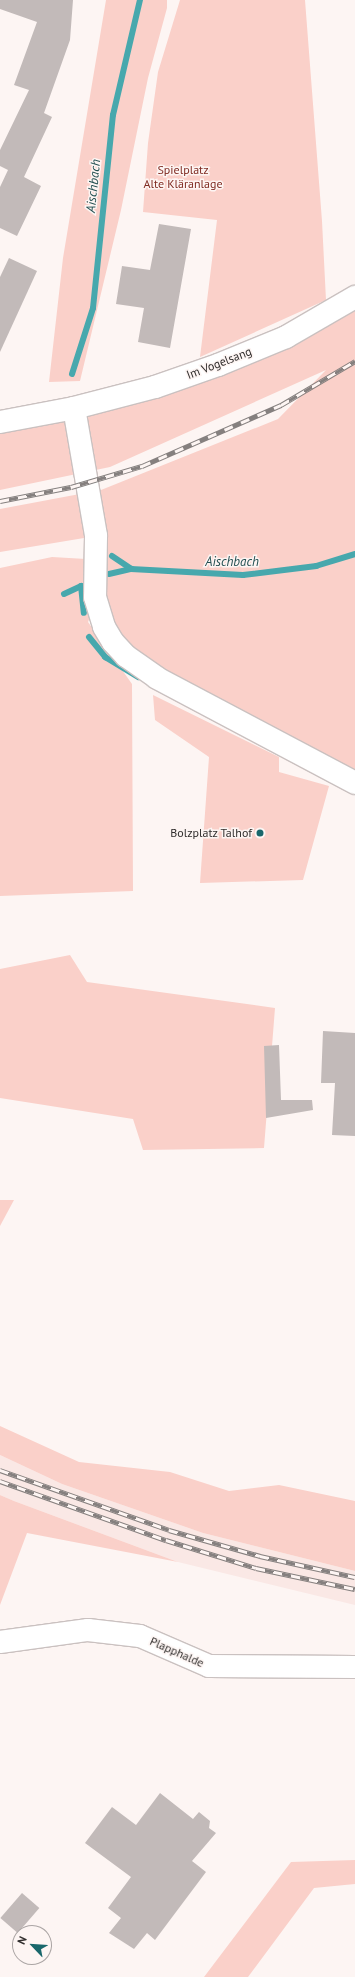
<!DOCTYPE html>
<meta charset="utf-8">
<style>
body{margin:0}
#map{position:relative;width:355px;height:1977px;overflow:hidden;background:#fdf5f3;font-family:"PT Sans",sans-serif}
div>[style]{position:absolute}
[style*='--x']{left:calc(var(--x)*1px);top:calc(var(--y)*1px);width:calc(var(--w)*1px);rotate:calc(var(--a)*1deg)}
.built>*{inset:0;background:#fae8e5}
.green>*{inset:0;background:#fad0c9}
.stream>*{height:6px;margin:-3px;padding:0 3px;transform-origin:3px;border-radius:3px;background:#47a8ad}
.building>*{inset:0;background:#c2bab9;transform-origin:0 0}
.roads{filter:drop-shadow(1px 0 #cac1c0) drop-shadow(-1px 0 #cac1c0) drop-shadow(0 1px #cac1c0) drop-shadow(0 -1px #cac1c0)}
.minor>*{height:22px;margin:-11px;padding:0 11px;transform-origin:11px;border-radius:11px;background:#fff}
.rail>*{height:4.5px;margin-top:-2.25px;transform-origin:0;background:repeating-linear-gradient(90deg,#fdf5f3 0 9px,#85807f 0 18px);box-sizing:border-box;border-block:1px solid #85807f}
.dots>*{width:11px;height:11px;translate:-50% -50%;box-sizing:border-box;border:2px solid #fdf5f3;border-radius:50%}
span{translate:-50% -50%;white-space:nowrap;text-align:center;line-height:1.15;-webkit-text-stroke:3px #fdf5f3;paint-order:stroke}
.park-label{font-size:12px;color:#802b22}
.street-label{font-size:12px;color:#312e2d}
.poi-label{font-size:12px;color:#312e2d}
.right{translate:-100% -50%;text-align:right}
.water-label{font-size:13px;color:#234f51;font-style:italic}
.north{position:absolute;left:12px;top:1925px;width:40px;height:40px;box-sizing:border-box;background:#fdf5f3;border:1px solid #aba5a4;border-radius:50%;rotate:295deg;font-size:11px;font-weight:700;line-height:16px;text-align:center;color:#312e2d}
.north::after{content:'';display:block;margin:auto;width:14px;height:18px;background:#19676b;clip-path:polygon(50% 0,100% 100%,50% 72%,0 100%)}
</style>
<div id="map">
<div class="built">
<div style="clip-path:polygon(0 1455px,62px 1484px,203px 1533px,355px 1571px,355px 1605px,178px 1562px,14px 1501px,0 1495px)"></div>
</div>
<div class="green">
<div style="clip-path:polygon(106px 0,167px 0,167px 8px,148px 78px,121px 210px,80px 381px,49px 382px,63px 258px)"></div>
<div style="clip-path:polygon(180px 0,305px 0,322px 221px,326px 300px,200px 357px,217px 220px,143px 212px,148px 143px,158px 72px)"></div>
<div style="clip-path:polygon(355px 307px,355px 781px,215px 705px,121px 642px,100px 593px,96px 536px,0 552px,0 509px,101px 490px,278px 419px,326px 370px,110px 467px,0 490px,0 433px,101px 412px,188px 388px,265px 356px)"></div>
<div style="clip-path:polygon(52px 557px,86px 559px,91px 615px,88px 622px,132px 684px,133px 891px,0 896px,0 568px)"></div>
<div style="clip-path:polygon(153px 695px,279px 757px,279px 772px,329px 786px,303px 880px,200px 883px,209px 757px,155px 720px)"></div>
<div style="clip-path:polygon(70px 955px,87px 982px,275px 1008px,264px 1148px,143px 1150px,133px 1119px,0 1098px,0 969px)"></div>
<div style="clip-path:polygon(0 1200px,14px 1200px,0 1226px)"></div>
<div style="clip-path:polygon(0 1426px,79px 1462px,170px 1472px,229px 1491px,279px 1485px,355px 1501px,355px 1571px,203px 1533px,62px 1484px,0 1455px)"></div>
<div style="clip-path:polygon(0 1495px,14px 1501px,178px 1562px,27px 1533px,0 1605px)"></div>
<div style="clip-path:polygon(355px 1860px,355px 1884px,314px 1888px,248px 1977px,204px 1977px,291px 1862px)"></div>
</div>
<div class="stream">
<div style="--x:72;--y:374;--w:69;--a:-72.3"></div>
<div style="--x:93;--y:308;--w:194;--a:-84.1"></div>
<div style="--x:113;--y:115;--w:118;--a:-76.8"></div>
<div style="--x:112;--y:556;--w:23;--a:34"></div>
<div style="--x:109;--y:574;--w:23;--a:-13"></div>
<div style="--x:131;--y:569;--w:112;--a:3.1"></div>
<div style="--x:243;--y:575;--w:74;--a:-7"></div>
<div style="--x:316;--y:566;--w:41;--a:-17.1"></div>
<div style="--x:64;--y:594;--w:19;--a:-25"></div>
<div style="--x:81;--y:586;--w:27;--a:84"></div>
<div style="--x:89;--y:637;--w:26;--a:51"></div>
<div style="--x:105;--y:657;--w:39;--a:31"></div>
</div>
<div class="building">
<div style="clip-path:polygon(0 0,73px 0,70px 40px,44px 113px,52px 117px,24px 177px,41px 186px,17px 236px,0 228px,0 187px,8px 170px,0 166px,0 150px,29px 90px,14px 85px,37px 22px,0 9px)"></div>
<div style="clip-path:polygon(159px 224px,191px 229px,170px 348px,138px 342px,144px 308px,116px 304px,122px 266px,150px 270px)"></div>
<div style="clip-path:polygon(9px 258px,37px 271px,0 352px,0 277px)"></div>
<div style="clip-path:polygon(323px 1031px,355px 1033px,355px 1136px,332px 1135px,335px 1083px,321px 1083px)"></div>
<div style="clip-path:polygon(279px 1045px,281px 1100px,312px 1100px,313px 1110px,266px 1118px,264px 1046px)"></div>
<div style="clip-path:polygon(160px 1793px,193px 1819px,199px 1812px,210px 1821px,209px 1828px,216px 1833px,192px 1861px,206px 1872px,155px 1940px,147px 1933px,134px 1949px,109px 1933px,121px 1918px,108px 1908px,131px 1877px,85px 1843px,112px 1807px,136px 1825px)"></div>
<div style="left:22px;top:1893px;width:23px;height:33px;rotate:41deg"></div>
</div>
<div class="roads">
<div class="minor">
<div style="--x:74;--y:408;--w:130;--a:80.2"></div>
<div style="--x:96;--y:536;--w:61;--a:90.9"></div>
<div style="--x:95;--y:597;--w:31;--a:73"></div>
<div style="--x:104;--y:627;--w:17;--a:59"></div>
<div style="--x:113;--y:642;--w:19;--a:47"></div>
<div style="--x:126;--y:656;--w:38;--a:35"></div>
<div style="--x:157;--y:678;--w:224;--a:27.9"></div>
<div style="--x:0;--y:422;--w:75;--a:-10.7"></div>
<div style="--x:74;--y:408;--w:84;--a:-14.5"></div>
<div style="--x:155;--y:387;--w:67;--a:-19.2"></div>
<div style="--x:218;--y:365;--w:74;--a:-22.4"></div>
<div style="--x:286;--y:337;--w:80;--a:-30.1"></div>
<div style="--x:0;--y:1642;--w:89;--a:-7.8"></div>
<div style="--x:88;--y:1630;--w:52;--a:6.6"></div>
<div style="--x:140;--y:1636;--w:75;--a:23.5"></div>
<div style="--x:209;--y:1666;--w:146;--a:0.4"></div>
</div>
</div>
<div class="rail">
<div style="--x:0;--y:501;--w:72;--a:-11.2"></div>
<div style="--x:71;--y:487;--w:74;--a:-16.5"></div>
<div style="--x:142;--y:466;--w:152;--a:-23.7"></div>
<div style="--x:281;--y:405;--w:86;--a:-30.7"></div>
<div style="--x:0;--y:1470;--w:179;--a:19.5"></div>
<div style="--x:169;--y:1530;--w:95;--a:15.9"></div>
<div style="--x:260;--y:1556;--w:97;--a:12.5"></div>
<div style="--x:0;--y:1481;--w:176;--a:19.6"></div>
<div style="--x:166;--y:1540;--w:94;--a:17.3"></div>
<div style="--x:256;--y:1568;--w:101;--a:12"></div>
</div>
<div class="dots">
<div style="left:260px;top:833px;background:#19676b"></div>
</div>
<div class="park-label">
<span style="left:183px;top:177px">Spielplatz<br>Alte Kläranlage</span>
</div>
<div class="street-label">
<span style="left:219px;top:363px;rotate:-21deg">Im Vogelsang</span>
<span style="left:177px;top:1652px;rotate:24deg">Plapphalde</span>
</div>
<div class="poi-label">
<span class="right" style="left:252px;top:833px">Bolzplatz Talhof</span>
</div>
<div class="water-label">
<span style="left:94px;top:186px;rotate:-84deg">Aischbach</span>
<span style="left:232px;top:562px">Aischbach</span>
</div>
<div class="north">N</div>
</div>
